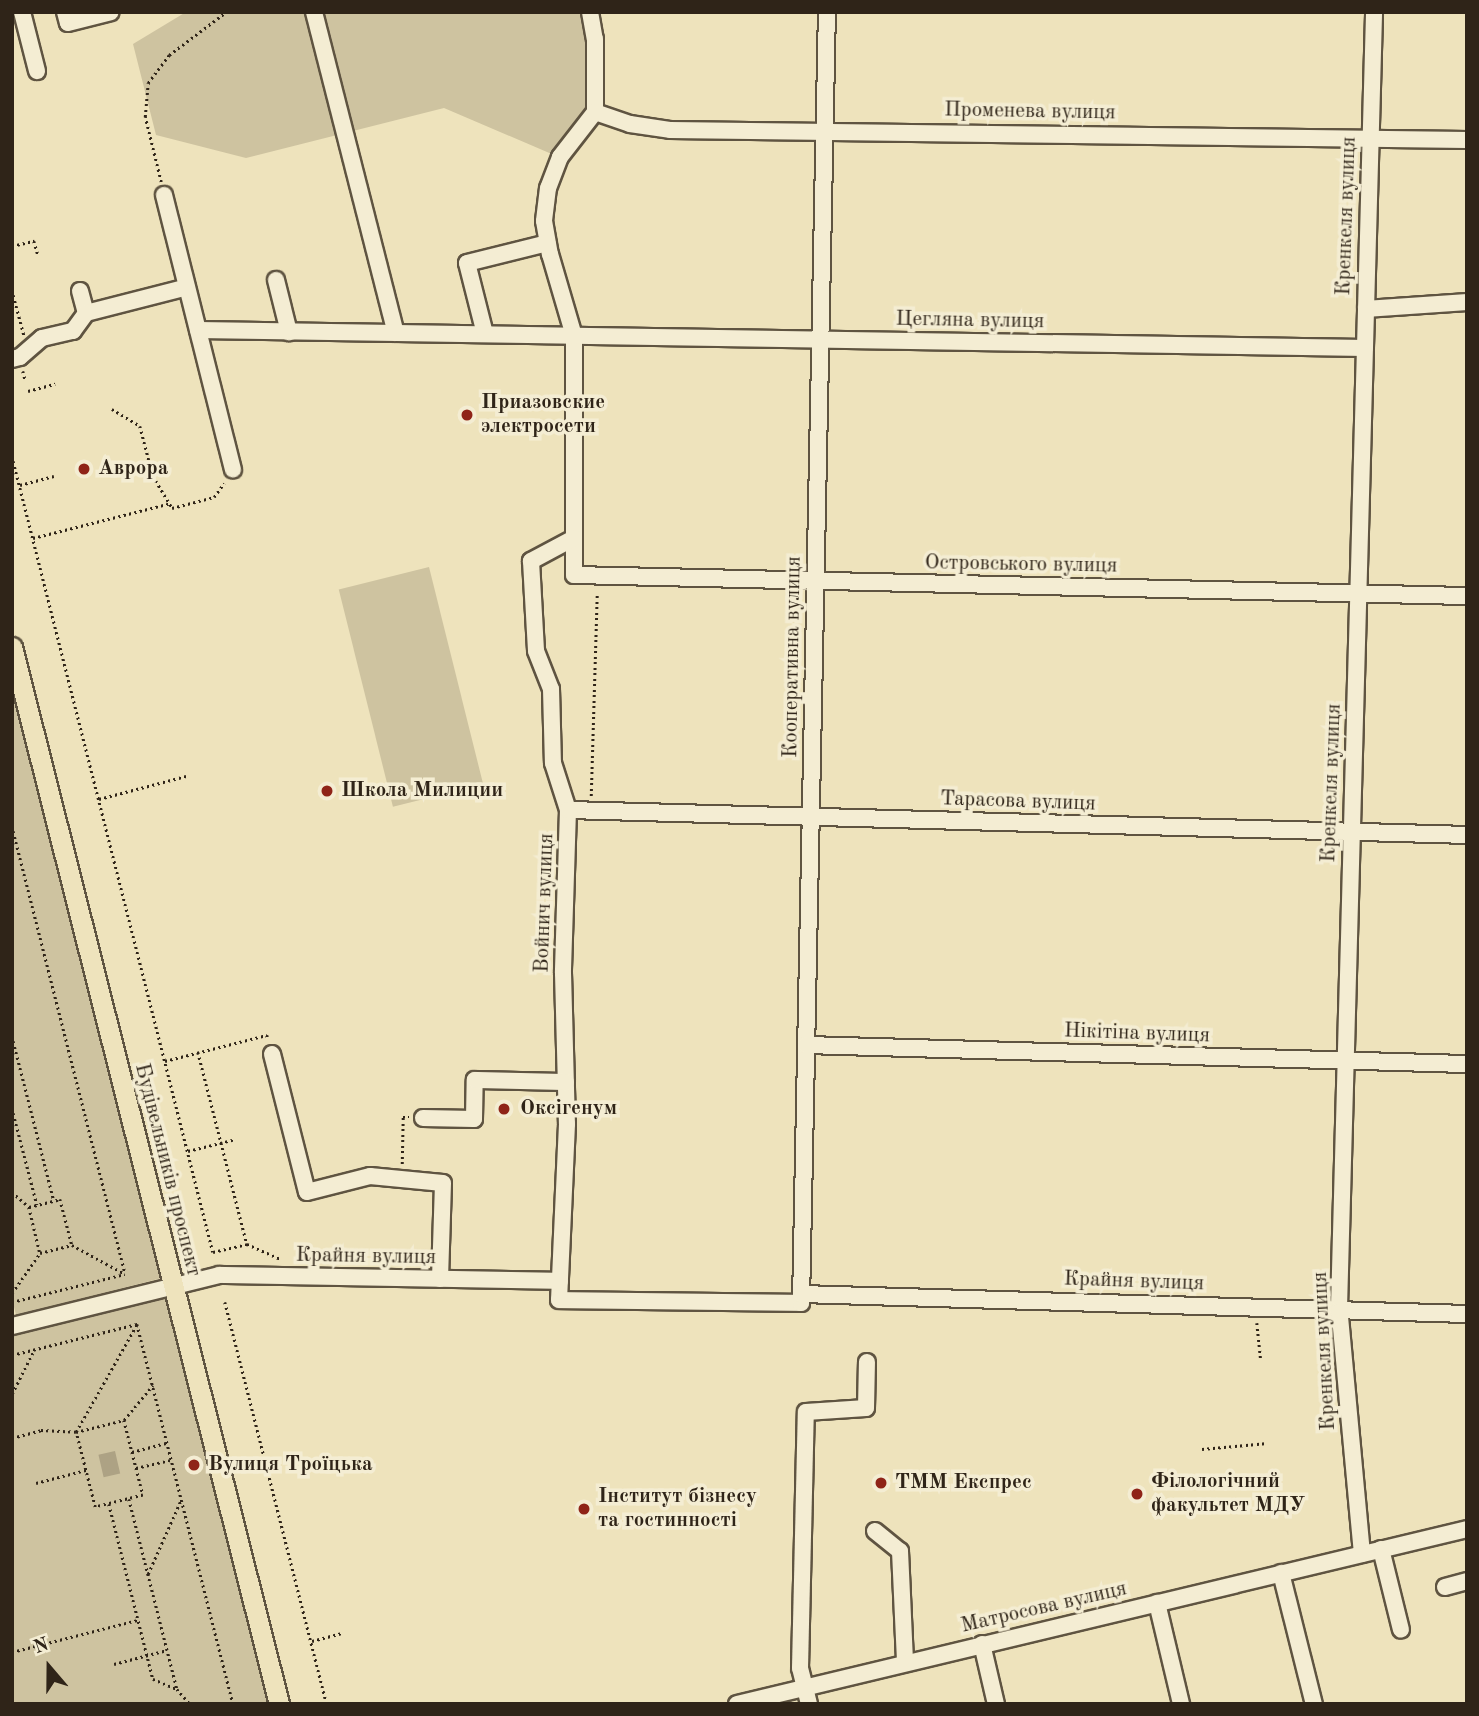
<!DOCTYPE html>
<meta charset="utf-8">
<style>
body{margin:0}
#map{position:relative;width:1479px;height:1716px;overflow:hidden;background:#eee3bc;font-family:"Old Standard TT",serif}
div>[style]{position:absolute}
[style*='--x']{left:calc(var(--x)*1px);top:calc(var(--y)*1px);width:calc(var(--w)*1px);rotate:calc(var(--a)*1deg)}
.green>*{inset:0;background:#cec3a0;transform-origin:0 0}
.water>*{inset:0;background:#ada284;transform-origin:0 0}
.path>*{height:2.5px;margin-top:-1.25px;transform-origin:0;background:repeating-linear-gradient(90deg,#2f2418 0 2px,transparent 0 5.5px)}
.roads{filter:drop-shadow(2px 0 #5f5441) drop-shadow(-2px 0 #5f5441) drop-shadow(0 2px #5f5441) drop-shadow(0 -2px #5f5441)}
.minor>*{height:16px;margin:-8px;padding:0 8px;transform-origin:8px;border-radius:8px;background:#f4edd3}
.major>*{height:19px;margin:-9.5px;padding:0 9.5px;transform-origin:9.5px;border-radius:9.5px;background:#eee3bc}
.dots>*{width:19px;height:19px;translate:-50% -50%;box-sizing:border-box;border:4px solid #f4edd3;border-radius:50%}
span{translate:-50% -50%;white-space:nowrap;text-align:center;line-height:1.15;-webkit-text-stroke:7px #f4edd3;paint-order:stroke}
.street-label{font-size:21px;color:#2f2418}
.poi-label{font-size:21px;color:#2f2418;font-weight:700}
.left{translate:0 -50%;text-align:left}
.frame{position:absolute;inset:0;border:14px solid #2f2418;pointer-events:none}
.north{position:absolute;left:14px;top:1632px;width:70px;height:70px;-webkit-text-stroke:5px #f4edd3;paint-order:stroke;rotate:340deg;font-size:19px;font-weight:700;line-height:28px;text-align:center;color:#2f2418}
.north::after{content:'';display:block;margin:auto;width:24px;height:32px;background:#2f2418;clip-path:polygon(50% 0,100% 100%,50% 72%,0 100%)}
</style>
<div id="map">
<div class="green">
<div style="clip-path:polygon(186px 12px,584px 12px,589px 39px,589px 110px,554px 155px,444px 108px,246px 158px,156px 135px,133px 44px)"></div>
<div style="left:429px;top:567px;width:224px;height:93px;rotate:76deg"></div>
<div style="clip-path:polygon(12px 684px,162px 1278px,16px 1315px,12px 1299px)"></div>
<div style="clip-path:polygon(166px 1296px,269px 1704px,12px 1704px,12px 1335px)"></div>
</div>
<div class="water">
<div style="left:115px;top:1451px;width:23px;height:17px;rotate:77deg"></div>
</div>
<div class="path">
<div style="--x:161;--y:182;--w:67;--a:-103.8"></div>
<div style="--x:145;--y:117;--w:34;--a:-85"></div>
<div style="--x:148;--y:83;--w:35;--a:-53"></div>
<div style="--x:169;--y:55;--w:71;--a:-37"></div>
<div style="--x:12;--y:246;--w:23;--a:-13"></div>
<div style="--x:34;--y:241;--w:15;--a:74"></div>
<div style="--x:12;--y:290;--w:47;--a:75.1"></div>
<div style="--x:23;--y:371;--w:8;--a:76"></div>
<div style="--x:28;--y:391;--w:28;--a:-15"></div>
<div style="--x:112;--y:409;--w:33;--a:31"></div>
<div style="--x:140;--y:426;--w:52;--a:75.4"></div>
<div style="--x:153;--y:476;--w:37;--a:59"></div>
<div style="--x:172;--y:508;--w:43;--a:-14.7"></div>
<div style="--x:214;--y:497;--w:17;--a:-54"></div>
<div style="--x:12;--y:456;--w:821;--a:75.83"></div>
<div style="--x:213;--y:1252;--w:35;--a:-13"></div>
<div style="--x:247;--y:1244;--w:37;--a:24"></div>
<div style="--x:20;--y:485;--w:35;--a:-15"></div>
<div style="--x:33;--y:538;--w:142;--a:-14.2"></div>
<div style="--x:591;--y:796;--w:203;--a:-88.3"></div>
<div style="--x:99;--y:799;--w:90;--a:-14.8"></div>
<div style="--x:12;--y:826;--w:462;--a:75.8"></div>
<div style="--x:12;--y:1036;--w:170;--a:75.7"></div>
<div style="--x:198;--y:1052;--w:198;--a:75.7"></div>
<div style="--x:165;--y:1061;--w:105;--a:-14.3"></div>
<div style="--x:267;--y:1035;--w:5;--a:79"></div>
<div style="--x:12;--y:1108;--w:100;--a:75.5"></div>
<div style="--x:188;--y:1151;--w:49;--a:-14"></div>
<div style="--x:402;--y:1164;--w:47;--a:-88.8"></div>
<div style="--x:403;--y:1117;--w:6;--a:0"></div>
<div style="--x:12;--y:1192;--w:23;--a:41"></div>
<div style="--x:29;--y:1207;--w:47;--a:76.6"></div>
<div style="--x:29;--y:1207;--w:32;--a:-14"></div>
<div style="--x:60;--y:1199;--w:48;--a:75.4"></div>
<div style="--x:12;--y:1293;--w:49;--a:-55"></div>
<div style="--x:40;--y:1253;--w:33;--a:-14"></div>
<div style="--x:72;--y:1245;--w:60;--a:28.7"></div>
<div style="--x:12;--y:1302;--w:116;--a:-13.9"></div>
<div style="--x:225;--y:1302;--w:415;--a:75.8"></div>
<div style="--x:1257;--y:1323;--w:37;--a:84"></div>
<div style="--x:137;--y:1324;--w:392;--a:75.8"></div>
<div style="--x:12;--y:1355;--w:129;--a:-13.9"></div>
<div style="--x:12;--y:1394;--w:49;--a:-63.4"></div>
<div style="--x:124;--y:1420;--w:77;--a:75.8"></div>
<div style="--x:143;--y:1495;--w:49;--a:166"></div>
<div style="--x:95;--y:1507;--w:77;--a:-104.2"></div>
<div style="--x:76;--y:1432;--w:124;--a:-60.5"></div>
<div style="--x:12;--y:1438;--w:30;--a:-15"></div>
<div style="--x:41;--y:1430;--w:35;--a:3"></div>
<div style="--x:76;--y:1432;--w:49;--a:-14"></div>
<div style="--x:124;--y:1420;--w:45;--a:-50.4"></div>
<div style="--x:1202;--y:1449;--w:66;--a:-5.2"></div>
<div style="--x:132;--y:1452;--w:35;--a:-15"></div>
<div style="--x:136;--y:1468;--w:35;--a:-13"></div>
<div style="--x:36;--y:1483;--w:52;--a:-14.6"></div>
<div style="--x:129;--y:1499;--w:196;--a:75.8"></div>
<div style="--x:109;--y:1504;--w:180;--a:75.9"></div>
<div style="--x:153;--y:1679;--w:26;--a:23"></div>
<div style="--x:177;--y:1689;--w:20;--a:49"></div>
<div style="--x:148;--y:1574;--w:81;--a:-66"></div>
<div style="--x:312;--y:1641;--w:31;--a:-15"></div>
<div style="--x:12;--y:1652;--w:130;--a:-14.3"></div>
<div style="--x:114;--y:1664;--w:55;--a:-14.8"></div>
</div>
<div class="roads">
<div class="minor">
<div style="--x:22;--y:12;--w:61;--a:75.7"></div>
<div style="--x:65;--y:12;--w:11;--a:75"></div>
<div style="--x:68;--y:23;--w:44;--a:-14.3"></div>
<div style="--x:314;--y:12;--w:331;--a:75.7"></div>
<div style="--x:590;--y:12;--w:27;--a:80"></div>
<div style="--x:595;--y:39;--w:73;--a:90"></div>
<div style="--x:595;--y:112;--w:57;--a:127.9"></div>
<div style="--x:560;--y:157;--w:33;--a:111"></div>
<div style="--x:548;--y:188;--w:33;--a:97"></div>
<div style="--x:544;--y:221;--w:34;--a:80"></div>
<div style="--x:550;--y:254;--w:85;--a:73.7"></div>
<div style="--x:574;--y:336;--w:239;--a:90"></div>
<div style="--x:574;--y:575;--w:893;--a:1.35"></div>
<div style="--x:595;--y:112;--w:37;--a:19"></div>
<div style="--x:630;--y:124;--w:40;--a:8.5"></div>
<div style="--x:670;--y:130;--w:797;--a:0.72"></div>
<div style="--x:164;--y:195;--w:283;--a:75.9"></div>
<div style="--x:276;--y:280;--w:54;--a:76"></div>
<div style="--x:80;--y:291;--w:23;--a:75"></div>
<div style="--x:1366;--y:309;--w:101;--a:-4"></div>
<div style="--x:198;--y:330;--w:1167;--a:0.88"></div>
<div style="--x:485;--y:334;--w:73;--a:-104.2"></div>
<div style="--x:467;--y:263;--w:83;--a:-13.9"></div>
<div style="--x:12;--y:359;--w:8;--a:-14"></div>
<div style="--x:20;--y:357;--w:29;--a:-41"></div>
<div style="--x:42;--y:338;--w:32;--a:-13"></div>
<div style="--x:73;--y:331;--w:22;--a:-54"></div>
<div style="--x:86;--y:313;--w:104;--a:-14.4"></div>
<div style="--x:574;--y:538;--w:49;--a:151.9"></div>
<div style="--x:531;--y:561;--w:90;--a:86.8"></div>
<div style="--x:536;--y:651;--w:41;--a:68.5"></div>
<div style="--x:551;--y:689;--w:74;--a:88.5"></div>
<div style="--x:553;--y:763;--w:49;--a:72.3"></div>
<div style="--x:568;--y:810;--w:163;--a:91.8"></div>
<div style="--x:563;--y:973;--w:151;--a:88.5"></div>
<div style="--x:567;--y:1124;--w:176;--a:92.6"></div>
<div style="--x:559;--y:1300;--w:242;--a:0.7"></div>
<div style="--x:801;--y:1303;--w:1291;--a:-88.85"></div>
<div style="--x:568;--y:810;--w:899;--a:1.59"></div>
<div style="--x:806;--y:1045;--w:661;--a:1.65"></div>
<div style="--x:272;--y:1054;--w:142;--a:75.8"></div>
<div style="--x:307;--y:1192;--w:65;--a:-14.3"></div>
<div style="--x:370;--y:1176;--w:73;--a:5.5"></div>
<div style="--x:443;--y:1183;--w:96;--a:91.8"></div>
<div style="--x:423;--y:1118;--w:51;--a:1.1"></div>
<div style="--x:474;--y:1119;--w:39;--a:-89"></div>
<div style="--x:475;--y:1080;--w:91;--a:1.3"></div>
<div style="--x:801;--y:1294;--w:666;--a:1.72"></div>
<div style="--x:12;--y:1326;--w:213;--a:-13.8"></div>
<div style="--x:219;--y:1275;--w:341;--a:1"></div>
<div style="--x:875;--y:1531;--w:32;--a:39"></div>
<div style="--x:900;--y:1551;--w:111;--a:87.4"></div>
<div style="--x:1381;--y:1549;--w:83;--a:76.1"></div>
<div style="--x:1362;--y:1554;--w:247;--a:-95.3"></div>
<div style="--x:1339;--y:1308;--w:1296;--a:-88.45"></div>
<div style="--x:1281;--y:1573;--w:135;--a:75.9"></div>
<div style="--x:1445;--y:1587;--w:23;--a:-15"></div>
<div style="--x:1157;--y:1603;--w:104;--a:76.6"></div>
<div style="--x:982;--y:1644;--w:62;--a:76.9"></div>
<div style="--x:737;--y:1704;--w:751;--a:-13.48"></div>
<div style="--x:809;--y:1704;--w:37;--a:-104"></div>
<div style="--x:800;--y:1668;--w:256;--a:-88.7"></div>
<div style="--x:806;--y:1412;--w:60;--a:-3.8"></div>
<div style="--x:866;--y:1408;--w:46;--a:-88.8"></div>
</div>
<div class="major">
<div style="--x:12;--y:647;--w:1090;--a:75.82"></div>
</div>
</div>
<div class="dots">
<div style="left:467px;top:415px;background:#8f2418"></div>
<div style="left:84px;top:469px;background:#8f2418"></div>
<div style="left:327px;top:791px;background:#8f2418"></div>
<div style="left:504px;top:1109px;background:#8f2418"></div>
<div style="left:194px;top:1465px;background:#8f2418"></div>
<div style="left:881px;top:1483px;background:#8f2418"></div>
<div style="left:1137px;top:1494px;background:#8f2418"></div>
<div style="left:584px;top:1509px;background:#8f2418"></div>
</div>
<div class="street-label">
<span style="left:1030px;top:112px;rotate:1deg">Променева вулиця</span>
<span style="left:1347px;top:216px;rotate:-88deg">Кренкеля вулиця</span>
<span style="left:970px;top:321px;rotate:1deg">Цегляна вулиця</span>
<span style="left:1021px;top:565px;rotate:1deg">Островського вулиця</span>
<span style="left:793px;top:657px;rotate:-89deg">Кооперативна вулиця</span>
<span style="left:1332px;top:783px;rotate:-88deg">Кренкеля вулиця</span>
<span style="left:1018px;top:802px;rotate:2deg">Тарасова вулиця</span>
<span style="left:545px;top:903px;rotate:-88deg">Войнич вулиця</span>
<span style="left:1137px;top:1034px;rotate:2deg">Нікітіна вулиця</span>
<span style="left:167px;top:1170px;rotate:76deg">Будівельників проспект</span>
<span style="left:366px;top:1257px;rotate:1deg">Крайня вулиця</span>
<span style="left:1134px;top:1282px;rotate:2deg">Крайня вулиця</span>
<span style="left:1325px;top:1351px;rotate:-93deg">Кренкеля вулиця</span>
<span style="left:1044px;top:1608px;rotate:-13deg">Матросова вулиця</span>
</div>
<div class="poi-label">
<span class="left" style="left:481px;top:415px">Приазовские<br>электросети</span>
<span class="left" style="left:98px;top:469px">Аврора</span>
<span class="left" style="left:341px;top:791px">Школа Милиции</span>
<span class="left" style="left:520px;top:1109px">Оксігенум</span>
<span class="left" style="left:208px;top:1465px">Вулиця Троїцька</span>
<span class="left" style="left:1151px;top:1494px">Філологічний<br>факультет МДУ</span>
<span class="left" style="left:895px;top:1483px">ТММ Експрес</span>
<span class="left" style="left:598px;top:1509px">Інститут бізнесу<br>та гостинності</span>
</div>
<div class="frame"></div>
<div class="north">N</div>
</div>
